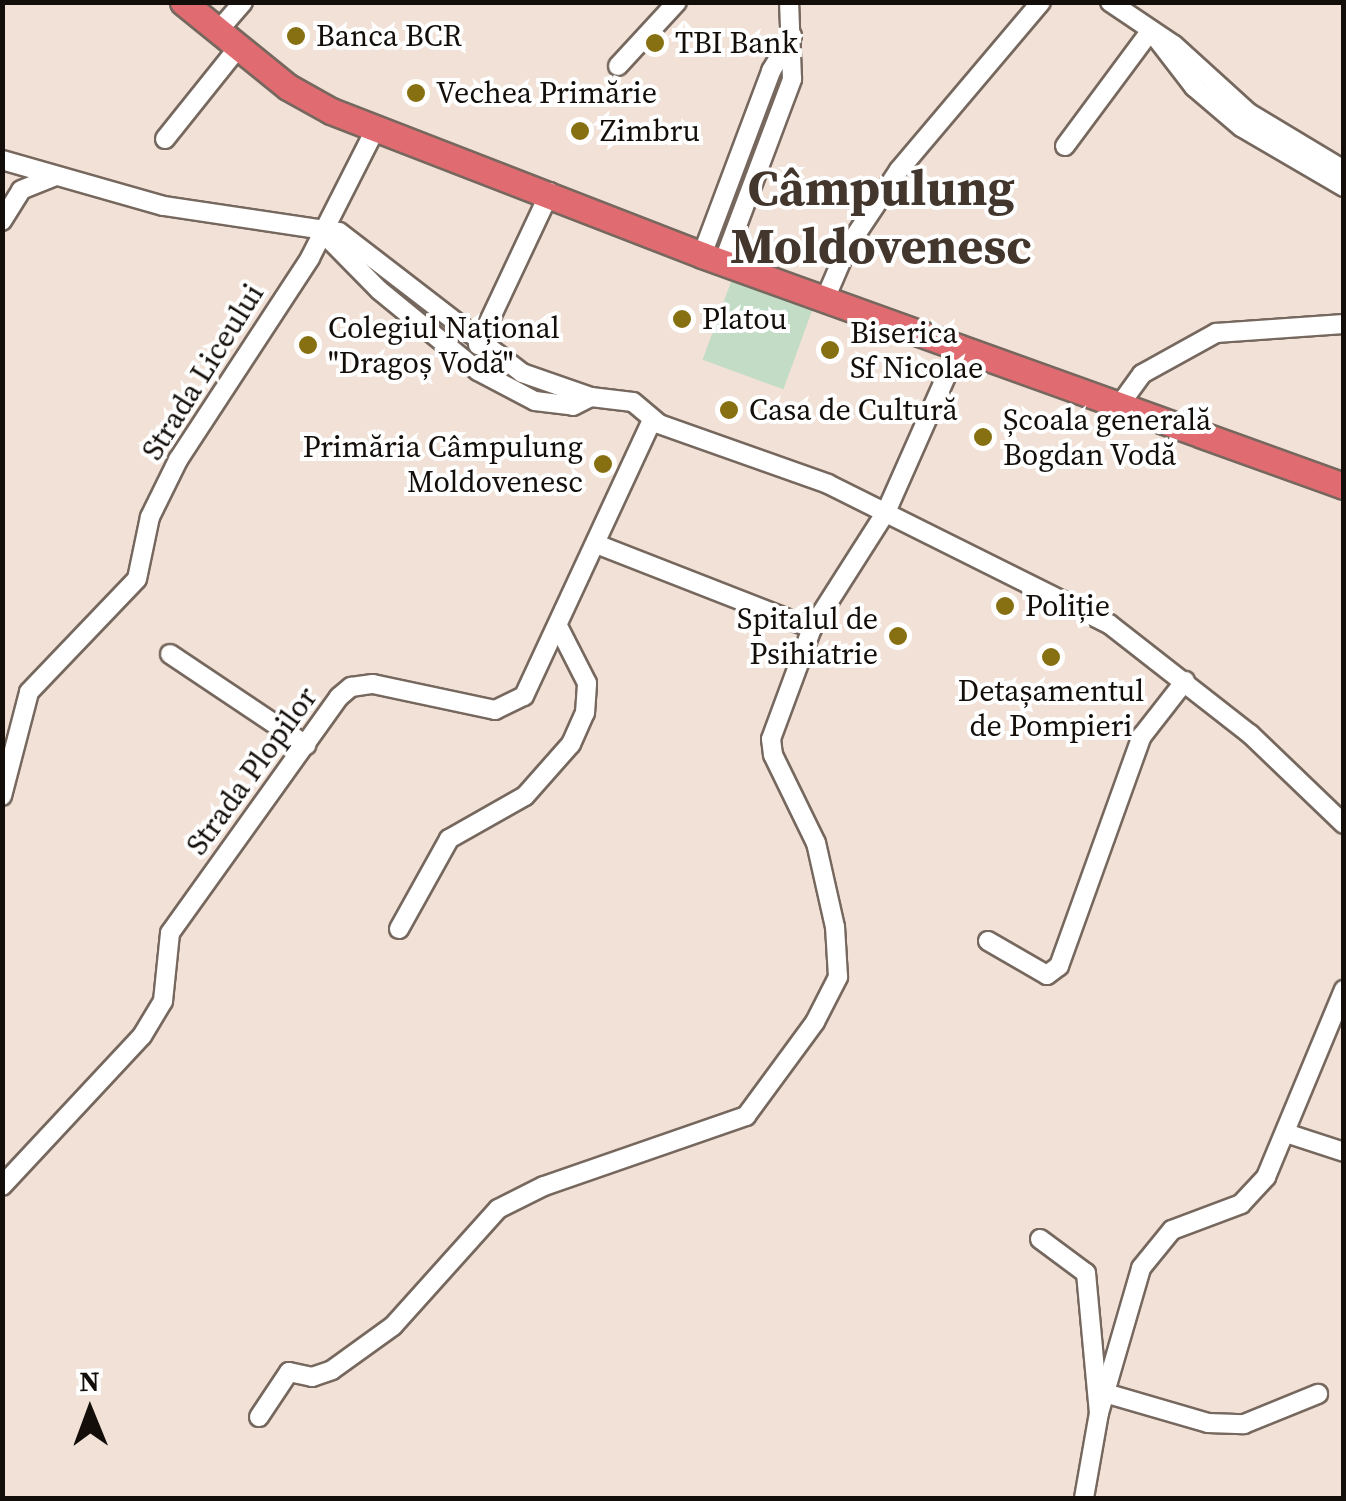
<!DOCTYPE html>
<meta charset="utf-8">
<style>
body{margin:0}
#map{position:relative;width:1346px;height:1501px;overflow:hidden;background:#f1e1d6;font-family:"Source Serif 4",serif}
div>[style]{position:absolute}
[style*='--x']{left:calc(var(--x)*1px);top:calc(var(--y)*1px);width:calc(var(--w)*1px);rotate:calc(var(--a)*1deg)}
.green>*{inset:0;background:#c3dcc6;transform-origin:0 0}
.roads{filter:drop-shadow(2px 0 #76685e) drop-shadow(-2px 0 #76685e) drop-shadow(0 2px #76685e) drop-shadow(0 -2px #76685e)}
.minor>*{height:18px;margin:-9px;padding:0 9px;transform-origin:9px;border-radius:9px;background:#fff}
.highway>*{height:25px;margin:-12.5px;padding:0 12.5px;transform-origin:12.5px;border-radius:12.5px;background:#e06c71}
.dots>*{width:28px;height:28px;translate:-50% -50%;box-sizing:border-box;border:5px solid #fff;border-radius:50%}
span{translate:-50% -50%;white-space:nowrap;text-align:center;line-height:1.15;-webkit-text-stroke:8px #fff;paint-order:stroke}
.poi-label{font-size:30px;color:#130e0a}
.left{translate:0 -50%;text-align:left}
.right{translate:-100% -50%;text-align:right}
.street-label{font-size:30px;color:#130e0a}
.town-label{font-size:50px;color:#43362d;font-weight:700}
.frame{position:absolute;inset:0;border:5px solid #130e0a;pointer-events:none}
.north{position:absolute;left:40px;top:1361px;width:100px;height:100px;-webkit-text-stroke:8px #fff;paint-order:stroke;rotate:359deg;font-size:28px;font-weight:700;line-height:40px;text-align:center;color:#130e0a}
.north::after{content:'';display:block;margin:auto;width:35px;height:45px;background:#130e0a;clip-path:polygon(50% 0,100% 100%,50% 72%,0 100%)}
</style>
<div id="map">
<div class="green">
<div style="left:732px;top:279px;width:86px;height:86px;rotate:20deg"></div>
</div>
<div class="roads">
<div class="minor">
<div style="--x:1110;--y:2;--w:77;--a:33.9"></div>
<div style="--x:1174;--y:45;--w:101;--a:42.2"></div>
<div style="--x:1249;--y:113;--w:111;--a:31"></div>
<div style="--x:218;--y:31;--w:38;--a:-49"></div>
<div style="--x:1154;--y:35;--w:66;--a:52.4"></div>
<div style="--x:1194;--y:87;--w:62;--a:40.4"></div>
<div style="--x:1241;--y:127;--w:119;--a:30.2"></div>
<div style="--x:618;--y:66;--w:87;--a:-47.3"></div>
<div style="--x:165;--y:139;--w:117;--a:-51.3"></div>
<div style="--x:1065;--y:146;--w:144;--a:-53.4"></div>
<div style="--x:2;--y:160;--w:168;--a:15.9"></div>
<div style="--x:164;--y:206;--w:177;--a:8.5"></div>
<div style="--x:339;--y:232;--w:231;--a:37.6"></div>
<div style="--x:522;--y:373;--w:73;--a:19.2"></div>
<div style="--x:591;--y:397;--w:42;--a:6.8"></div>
<div style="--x:633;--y:402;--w:34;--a:40"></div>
<div style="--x:659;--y:424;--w:179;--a:19.5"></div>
<div style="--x:828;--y:484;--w:314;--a:26.5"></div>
<div style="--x:1109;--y:624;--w:179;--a:38"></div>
<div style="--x:1250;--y:734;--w:130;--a:43.8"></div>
<div style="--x:2;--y:221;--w:36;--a:-58"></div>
<div style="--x:21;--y:190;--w:35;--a:-22"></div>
<div style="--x:323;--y:233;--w:80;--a:45.5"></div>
<div style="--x:379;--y:290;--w:128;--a:39.3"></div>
<div style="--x:478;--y:371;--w:64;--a:27.8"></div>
<div style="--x:535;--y:401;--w:38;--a:7"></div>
<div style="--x:573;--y:406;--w:20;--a:-27"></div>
<div style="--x:702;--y:255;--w:197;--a:-69.4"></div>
<div style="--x:771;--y:71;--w:41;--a:-59"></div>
<div style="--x:723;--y:263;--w:197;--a:-69.4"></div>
<div style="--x:792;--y:79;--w:77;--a:-92.2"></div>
<div style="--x:826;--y:297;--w:53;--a:-66.8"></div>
<div style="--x:847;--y:248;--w:94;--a:-56.3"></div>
<div style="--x:899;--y:170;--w:220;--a:-49.8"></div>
<div style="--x:478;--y:345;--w:169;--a:-64.8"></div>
<div style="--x:1121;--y:403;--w:36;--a:-54"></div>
<div style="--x:1142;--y:374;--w:85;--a:-29"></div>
<div style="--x:1216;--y:333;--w:128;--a:-4"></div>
<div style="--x:596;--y:544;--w:232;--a:21.3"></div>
<div style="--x:170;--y:654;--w:164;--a:33.8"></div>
<div style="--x:2;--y:796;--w:107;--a:-75.4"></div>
<div style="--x:29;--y:692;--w:156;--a:-46.3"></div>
<div style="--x:137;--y:579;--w:63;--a:-78.2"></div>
<div style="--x:150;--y:517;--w:64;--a:-63.8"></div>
<div style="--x:178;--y:460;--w:241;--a:-56.8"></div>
<div style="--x:310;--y:258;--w:146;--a:-63.1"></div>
<div style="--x:399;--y:929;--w:103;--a:-60.9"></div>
<div style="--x:449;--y:839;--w:87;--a:-29.5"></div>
<div style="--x:525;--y:796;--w:69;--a:-48.5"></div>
<div style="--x:571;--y:744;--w:34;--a:-66"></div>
<div style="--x:585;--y:713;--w:30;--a:-86"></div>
<div style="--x:587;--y:683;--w:64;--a:-117"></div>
<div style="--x:988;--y:941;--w:68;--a:30"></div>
<div style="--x:1047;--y:975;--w:15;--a:-37"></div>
<div style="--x:1059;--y:966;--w:245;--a:-70.2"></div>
<div style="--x:1142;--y:736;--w:70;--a:-52"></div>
<div style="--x:1286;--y:1133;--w:61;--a:18.1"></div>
<div style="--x:2;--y:1186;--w:205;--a:-47"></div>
<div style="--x:142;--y:1036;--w:41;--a:-59"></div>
<div style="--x:163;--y:1001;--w:68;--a:-84.1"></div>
<div style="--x:170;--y:933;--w:290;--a:-54.4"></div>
<div style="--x:339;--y:697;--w:16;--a:-40"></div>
<div style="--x:351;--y:687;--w:22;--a:-8"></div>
<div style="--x:373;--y:684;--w:125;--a:12"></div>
<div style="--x:495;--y:710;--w:32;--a:-26"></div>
<div style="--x:524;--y:696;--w:304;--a:-65.1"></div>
<div style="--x:1040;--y:1239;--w:57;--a:36.5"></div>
<div style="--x:1086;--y:1273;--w:140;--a:84.7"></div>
<div style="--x:1105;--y:1393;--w:107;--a:16.2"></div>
<div style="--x:1208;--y:1423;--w:36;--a:2"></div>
<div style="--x:1244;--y:1424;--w:80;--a:-22.1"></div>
<div style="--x:259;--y:1417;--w:54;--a:-56.3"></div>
<div style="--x:289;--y:1372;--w:24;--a:12"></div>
<div style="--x:312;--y:1377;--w:21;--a:-19"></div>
<div style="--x:332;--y:1370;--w:75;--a:-35.8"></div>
<div style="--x:393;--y:1326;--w:157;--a:-48.1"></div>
<div style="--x:498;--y:1209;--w:51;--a:-26.6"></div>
<div style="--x:544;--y:1186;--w:214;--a:-19.1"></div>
<div style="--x:746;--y:1116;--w:117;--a:-53.7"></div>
<div style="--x:815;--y:1022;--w:51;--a:-62.9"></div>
<div style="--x:838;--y:977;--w:50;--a:-93.4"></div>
<div style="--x:835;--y:927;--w:86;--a:-102.7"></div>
<div style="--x:816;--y:843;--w:98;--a:-116"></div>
<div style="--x:773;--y:755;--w:16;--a:-97"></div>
<div style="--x:771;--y:739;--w:118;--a:-69.7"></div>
<div style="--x:812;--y:628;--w:138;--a:-57.5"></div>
<div style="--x:886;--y:512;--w:183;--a:-66.1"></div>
<div style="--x:1084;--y:1498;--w:86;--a:-80"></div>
<div style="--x:1099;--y:1413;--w:151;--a:-73.8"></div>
<div style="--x:1141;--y:1268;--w:49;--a:-50.8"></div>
<div style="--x:1172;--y:1230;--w:74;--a:-20.6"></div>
<div style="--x:1241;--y:1204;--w:37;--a:-47"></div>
<div style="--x:1266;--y:1177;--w:203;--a:-67.4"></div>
</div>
<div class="highway">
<div style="--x:183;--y:2;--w:135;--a:39"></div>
<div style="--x:288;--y:87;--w:49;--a:29.2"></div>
<div style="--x:331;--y:111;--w:398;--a:21.2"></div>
<div style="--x:702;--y:255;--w:682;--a:19.79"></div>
</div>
</div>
<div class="dots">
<div style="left:296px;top:36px;background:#867011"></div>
<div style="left:655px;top:43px;background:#867011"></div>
<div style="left:416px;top:93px;background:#867011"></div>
<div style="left:580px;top:131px;background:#867011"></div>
<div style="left:682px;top:319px;background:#867011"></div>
<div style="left:308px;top:345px;background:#867011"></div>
<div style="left:830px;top:350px;background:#867011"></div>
<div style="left:729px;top:410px;background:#867011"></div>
<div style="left:983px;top:437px;background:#867011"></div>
<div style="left:603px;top:464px;background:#867011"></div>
<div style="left:1005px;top:606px;background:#867011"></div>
<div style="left:898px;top:636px;background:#867011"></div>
<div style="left:1051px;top:657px;background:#867011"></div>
</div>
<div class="poi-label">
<span class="left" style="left:316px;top:36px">Banca BCR</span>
<span class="left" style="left:675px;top:43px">TBI Bank</span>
<span class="left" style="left:436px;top:93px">Vechea Primărie</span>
<span class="left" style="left:600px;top:131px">Zimbru</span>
<span class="left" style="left:702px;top:319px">Platou</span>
<span class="left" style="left:328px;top:345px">Colegiul Național<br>"Dragoș Vodă"</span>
<span class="left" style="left:850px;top:350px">Biserica<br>Sf Nicolae</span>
<span class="left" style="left:749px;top:410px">Casa de Cultură</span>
<span class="left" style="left:1003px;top:437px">Școala generală<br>Bogdan Vodă</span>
<span class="right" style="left:583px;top:464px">Primăria Câmpulung<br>Moldovenesc</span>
<span class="left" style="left:1025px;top:606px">Poliție</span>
<span class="right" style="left:878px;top:636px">Spitalul de<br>Psihiatrie</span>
<span style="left:1051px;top:708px">Detașamentul<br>de Pompieri</span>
</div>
<div class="street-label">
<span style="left:203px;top:372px;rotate:-58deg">Strada Liceului</span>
<span style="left:252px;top:771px;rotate:-54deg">Strada Plopilor</span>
</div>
<div class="town-label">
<span style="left:881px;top:216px">Câmpulung<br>Moldovenesc</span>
</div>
<div class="frame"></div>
<div class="north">N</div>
</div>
